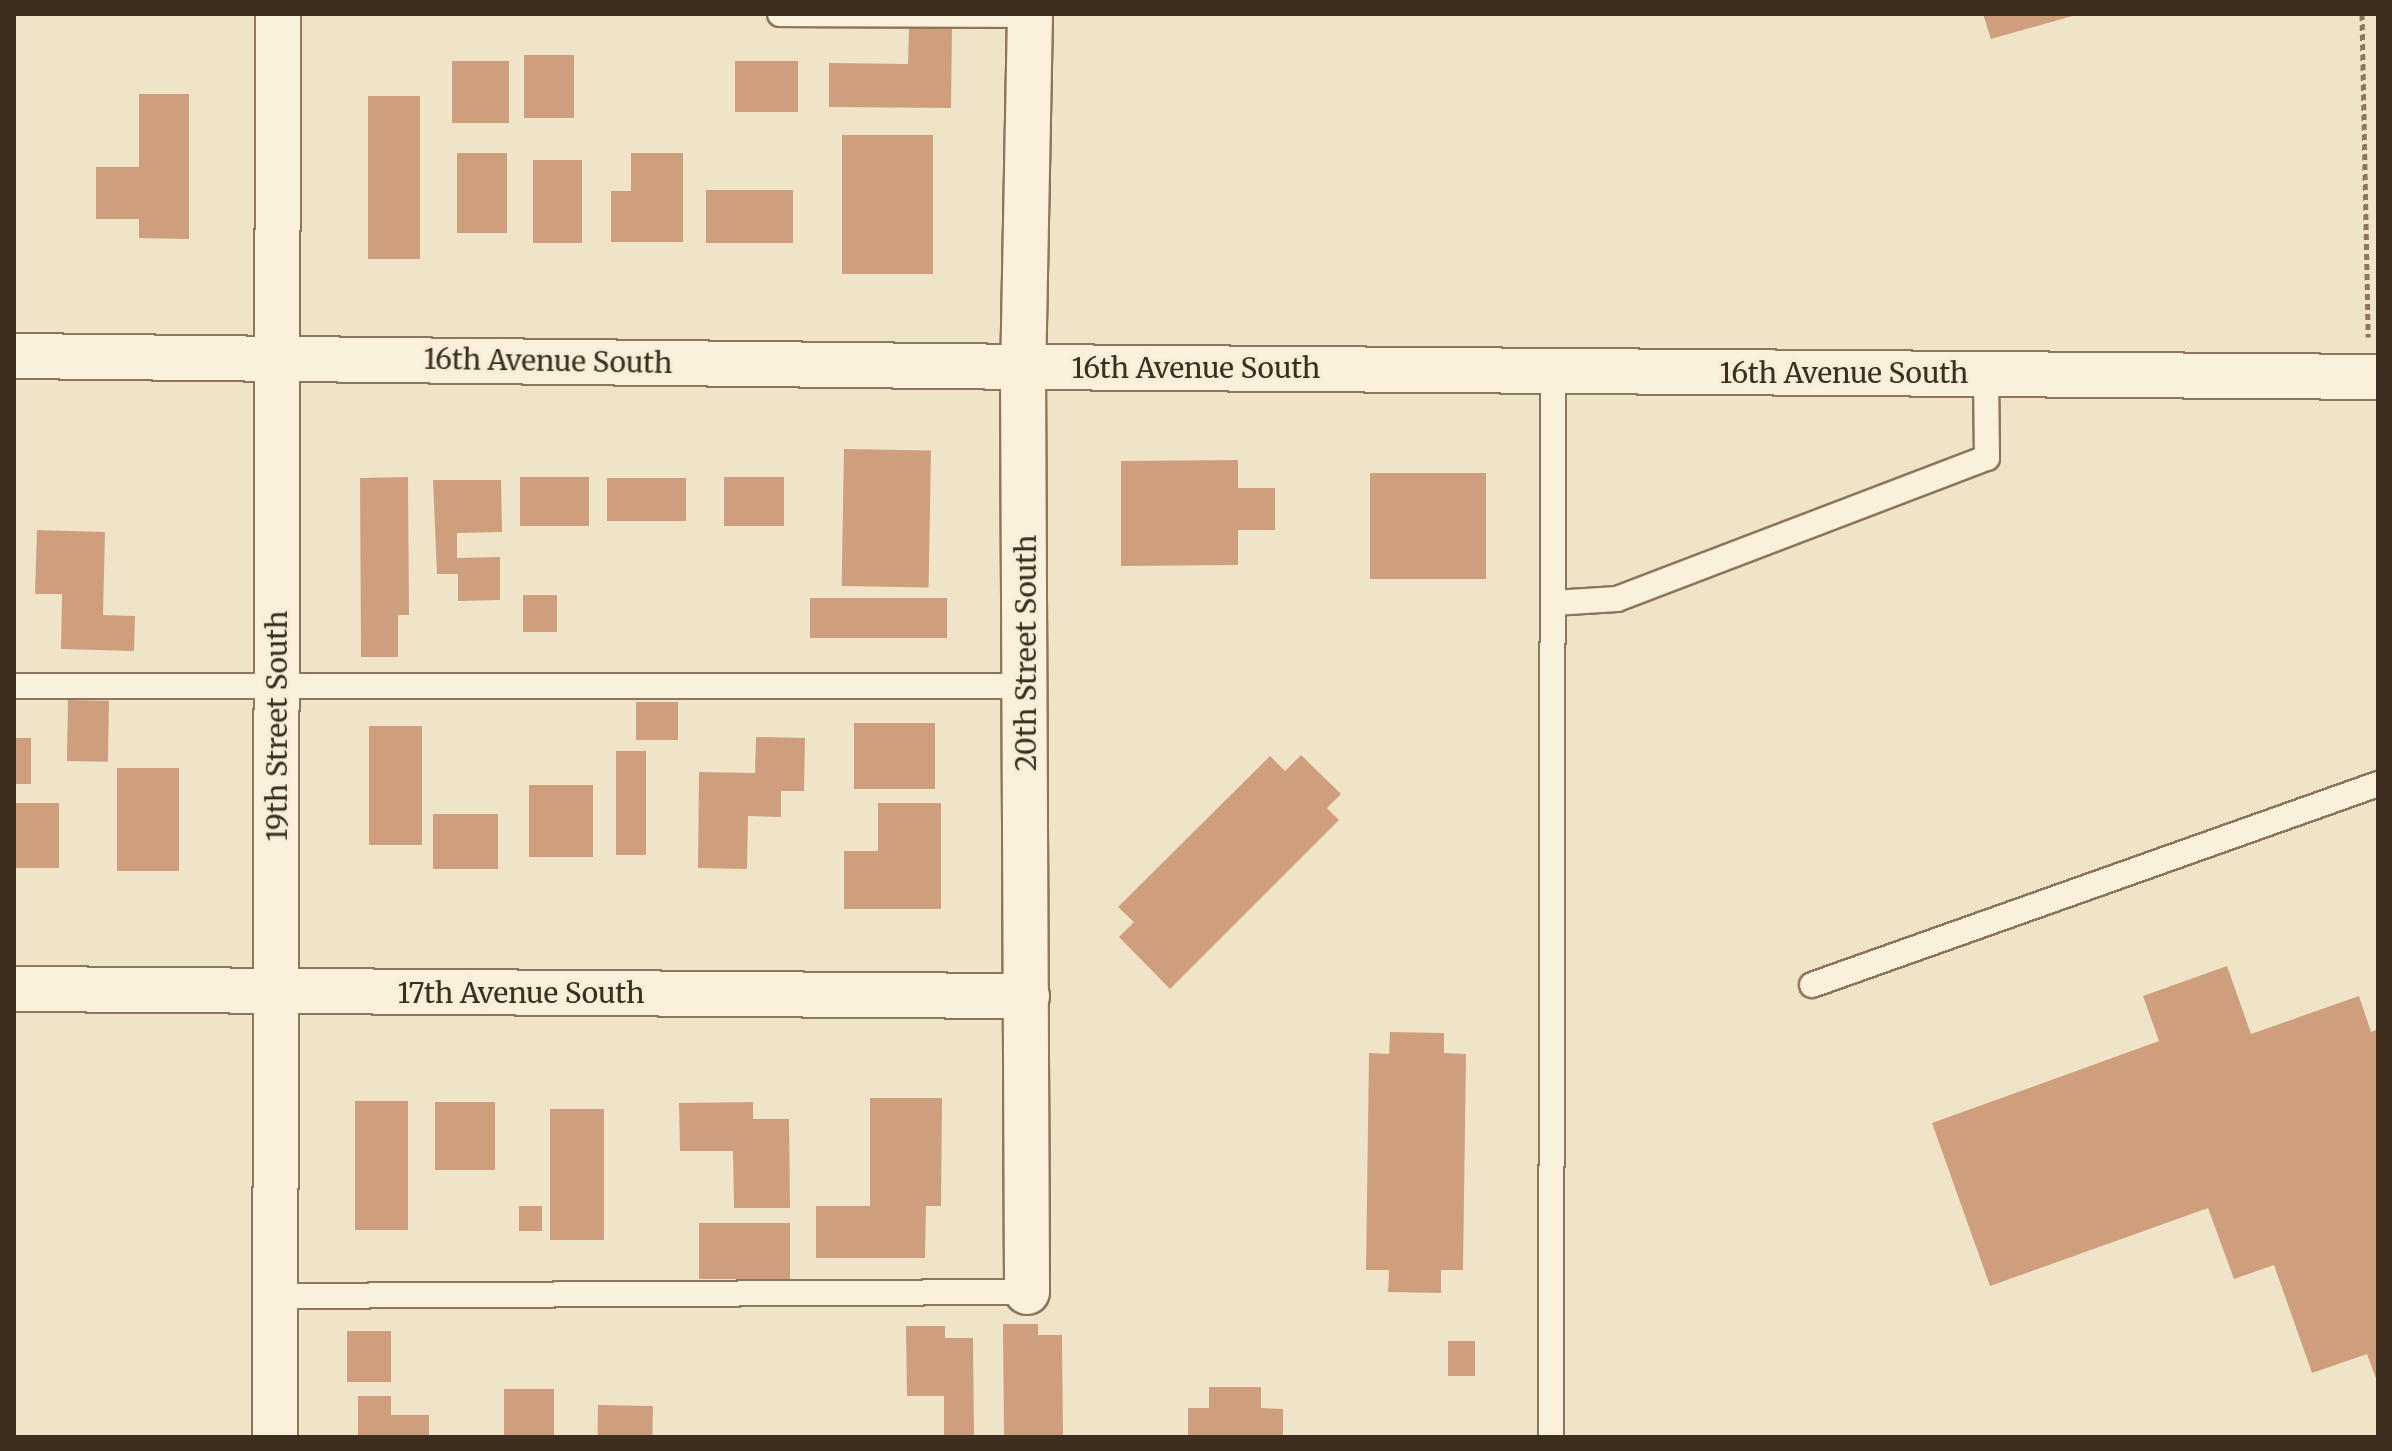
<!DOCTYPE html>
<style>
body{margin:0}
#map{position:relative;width:2392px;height:1451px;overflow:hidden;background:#f0e4c8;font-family:Merriweather,serif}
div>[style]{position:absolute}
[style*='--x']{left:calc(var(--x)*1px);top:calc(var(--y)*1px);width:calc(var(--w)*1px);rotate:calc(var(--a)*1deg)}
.building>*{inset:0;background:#cf9f7d;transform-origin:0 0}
.path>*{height:5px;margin-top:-2.5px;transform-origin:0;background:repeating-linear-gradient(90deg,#8d765c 0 6px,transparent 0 10px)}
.roads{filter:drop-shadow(2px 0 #8d765c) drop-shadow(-2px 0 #8d765c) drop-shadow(0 2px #8d765c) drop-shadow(0 -2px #8d765c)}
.lane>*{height:24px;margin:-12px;padding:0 12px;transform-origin:12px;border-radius:12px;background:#faf1dc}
.street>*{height:44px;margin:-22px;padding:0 22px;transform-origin:22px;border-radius:22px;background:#faf1dc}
.secondary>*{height:44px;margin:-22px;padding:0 22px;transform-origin:22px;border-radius:22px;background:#faf1dc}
span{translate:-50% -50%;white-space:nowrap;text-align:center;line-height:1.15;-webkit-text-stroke:6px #f7eed8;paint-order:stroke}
.street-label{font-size:28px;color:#3d2e20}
.frame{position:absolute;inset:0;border:16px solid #3d2e20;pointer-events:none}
</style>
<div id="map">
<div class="building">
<div style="clip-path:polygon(1983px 14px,2076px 14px,2076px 15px,1991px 39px)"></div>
<div style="clip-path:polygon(909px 28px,952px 28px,951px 108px,829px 107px,829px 63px,908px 64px)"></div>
<div style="left:524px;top:55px;width:50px;height:63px"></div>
<div style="left:452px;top:61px;width:57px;height:62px"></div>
<div style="left:735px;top:61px;width:63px;height:51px"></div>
<div style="clip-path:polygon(139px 94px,189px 94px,189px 239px,139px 238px,139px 219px,96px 219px,96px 167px,139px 167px)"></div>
<div style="left:368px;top:96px;width:52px;height:163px"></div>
<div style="left:842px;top:135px;width:91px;height:139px"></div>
<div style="left:457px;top:153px;width:50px;height:80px"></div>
<div style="clip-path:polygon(631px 153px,683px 153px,683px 242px,611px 242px,611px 191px,631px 191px)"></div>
<div style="left:533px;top:160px;width:49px;height:83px"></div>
<div style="left:706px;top:190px;width:87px;height:53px"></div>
<div style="left:844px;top:449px;width:87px;height:137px;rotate:1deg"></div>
<div style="clip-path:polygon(1238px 460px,1238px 488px,1275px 488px,1275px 530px,1238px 530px,1238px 565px,1121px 566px,1121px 461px)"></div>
<div style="left:1370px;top:473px;width:116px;height:106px"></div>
<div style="clip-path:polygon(408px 477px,409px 615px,398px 615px,398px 657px,361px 657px,360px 478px)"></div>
<div style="left:520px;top:477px;width:69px;height:49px"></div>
<div style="left:724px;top:477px;width:60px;height:49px"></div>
<div style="left:607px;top:478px;width:79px;height:43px"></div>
<div style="clip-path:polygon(433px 480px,501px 480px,502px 532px,457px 533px,457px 558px,500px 557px,500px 600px,458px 601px,458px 574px,437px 574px)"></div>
<div style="clip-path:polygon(37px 530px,105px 532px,103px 615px,135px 616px,134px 651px,61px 649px,62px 594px,35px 594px)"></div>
<div style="left:523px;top:595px;width:34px;height:37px"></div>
<div style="left:810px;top:598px;width:137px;height:40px"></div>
<div style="left:68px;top:700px;width:41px;height:61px;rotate:1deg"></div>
<div style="left:636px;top:702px;width:42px;height:38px"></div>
<div style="left:854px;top:723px;width:81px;height:66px"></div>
<div style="left:369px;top:726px;width:53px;height:119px"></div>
<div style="clip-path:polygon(756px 737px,805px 738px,804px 791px,781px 791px,781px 817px,748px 816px,747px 869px,698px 868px,699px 772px,755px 773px)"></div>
<div style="left:14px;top:738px;width:17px;height:46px"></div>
<div style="left:616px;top:751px;width:30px;height:104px"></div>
<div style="clip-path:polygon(1301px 755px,1341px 794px,1327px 808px,1339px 820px,1170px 989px,1119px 937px,1134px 922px,1118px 907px,1270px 756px,1285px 771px)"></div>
<div style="left:117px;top:768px;width:62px;height:103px"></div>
<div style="left:529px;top:785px;width:64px;height:72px"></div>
<div style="left:14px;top:803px;width:45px;height:65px"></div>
<div style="clip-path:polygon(878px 803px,941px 803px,941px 909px,844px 909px,844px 851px,878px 851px)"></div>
<div style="left:433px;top:814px;width:65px;height:55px"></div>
<div style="clip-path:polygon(2227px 966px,2251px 1034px,2359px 996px,2371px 1032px,2378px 1029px,2378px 1384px,2367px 1354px,2312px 1373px,2274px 1265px,2234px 1279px,2208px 1208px,1990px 1286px,1932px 1123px,2159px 1041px,2143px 996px)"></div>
<div style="clip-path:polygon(1390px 1032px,1444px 1033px,1444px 1053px,1466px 1054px,1463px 1270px,1441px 1270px,1441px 1293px,1388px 1292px,1389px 1270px,1366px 1270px,1369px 1053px,1389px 1054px)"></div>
<div style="clip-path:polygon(870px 1098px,942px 1098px,941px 1206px,926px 1206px,925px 1258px,816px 1258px,816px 1206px,870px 1206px)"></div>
<div style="left:355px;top:1101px;width:53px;height:129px"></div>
<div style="left:435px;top:1102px;width:60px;height:68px"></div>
<div style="clip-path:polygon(753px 1102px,753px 1119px,789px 1119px,790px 1208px,734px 1208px,733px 1151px,680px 1151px,679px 1103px)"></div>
<div style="left:550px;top:1109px;width:54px;height:131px"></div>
<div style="left:519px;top:1206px;width:23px;height:25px"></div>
<div style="left:699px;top:1223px;width:91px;height:56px"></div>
<div style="clip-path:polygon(1003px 1324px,1038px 1324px,1038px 1335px,1062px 1335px,1063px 1435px,1004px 1436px)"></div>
<div style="clip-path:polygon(906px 1326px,945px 1326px,945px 1338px,973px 1338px,974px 1437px,944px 1437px,944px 1396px,907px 1396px)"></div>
<div style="left:347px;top:1331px;width:44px;height:51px"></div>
<div style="left:1448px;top:1341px;width:27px;height:35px"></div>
<div style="clip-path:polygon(1209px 1387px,1261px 1387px,1261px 1408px,1283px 1409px,1283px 1437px,1188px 1437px,1188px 1408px,1209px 1408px)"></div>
<div style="left:504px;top:1389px;width:50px;height:48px"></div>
<div style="clip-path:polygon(358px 1396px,391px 1396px,391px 1415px,429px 1415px,429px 1437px,358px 1437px)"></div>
<div style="left:598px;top:1405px;width:55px;height:32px;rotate:1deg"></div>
</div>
<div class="path">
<div style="--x:2362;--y:14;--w:323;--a:88.9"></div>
</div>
<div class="roads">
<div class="lane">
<div style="--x:780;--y:14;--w:250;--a:0.2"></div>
<div style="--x:1553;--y:603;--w:64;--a:-3.6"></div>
<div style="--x:1617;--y:599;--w:396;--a:-20.9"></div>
<div style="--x:1987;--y:458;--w:84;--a:-90.7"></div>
<div style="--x:14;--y:686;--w:1014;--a:0"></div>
<div style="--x:1812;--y:985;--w:601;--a:-19.55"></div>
<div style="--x:277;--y:1296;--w:750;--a:-0.31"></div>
<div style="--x:1551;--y:1437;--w:1066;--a:-89.89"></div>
</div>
<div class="street">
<div style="--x:14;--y:356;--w:1009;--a:0.62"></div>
<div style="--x:1023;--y:367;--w:925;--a:89.75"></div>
<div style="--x:14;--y:989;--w:1013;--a:0.4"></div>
<div style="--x:275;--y:1437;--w:1423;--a:-89.88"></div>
</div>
<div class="secondary">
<div style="--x:1030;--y:14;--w:353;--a:91.1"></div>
<div style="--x:1023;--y:367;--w:1355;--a:0.42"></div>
</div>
</div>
<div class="street-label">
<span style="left:548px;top:361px;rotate:1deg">16th Avenue South</span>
<span style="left:1196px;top:368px">16th Avenue South</span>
<span style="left:1844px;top:373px">16th Avenue South</span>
<span style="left:1026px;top:653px;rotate:-90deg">20th Street South</span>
<span style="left:277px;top:726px;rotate:-90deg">19th Street South</span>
<span style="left:521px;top:993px">17th Avenue South</span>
</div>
<div class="frame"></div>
</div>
